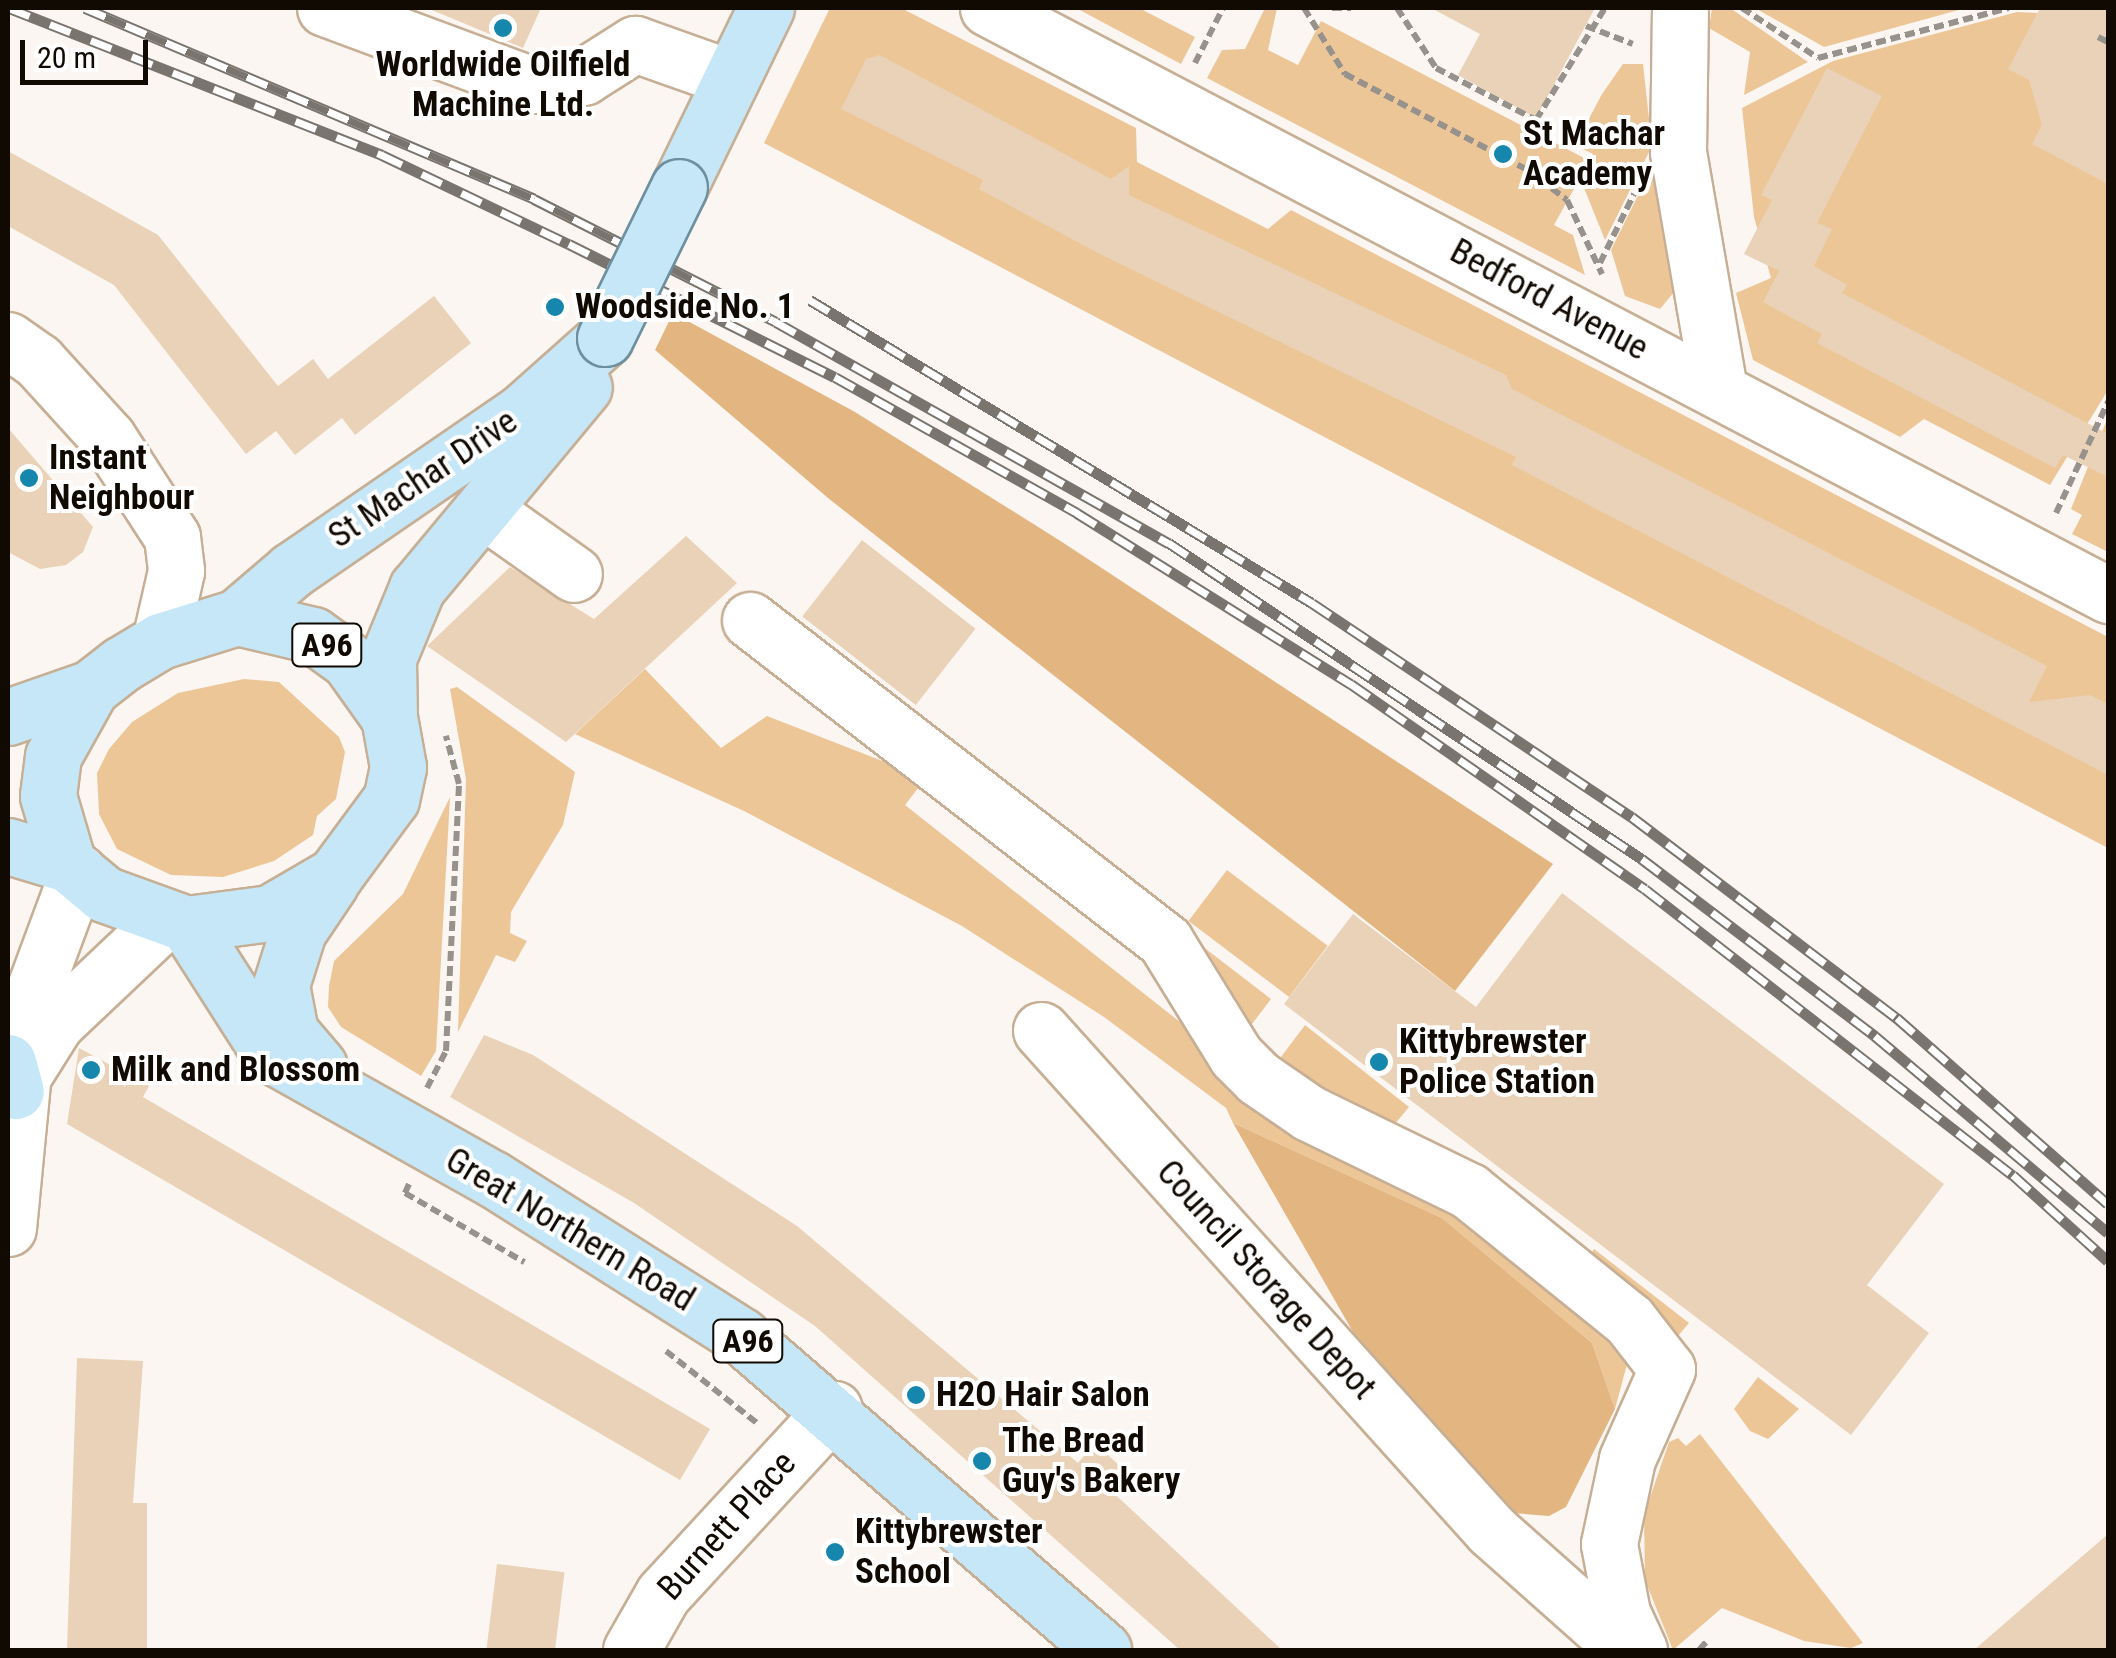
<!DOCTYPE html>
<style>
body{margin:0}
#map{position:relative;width:2116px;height:1658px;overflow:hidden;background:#fbf6f1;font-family:"Roboto Condensed",sans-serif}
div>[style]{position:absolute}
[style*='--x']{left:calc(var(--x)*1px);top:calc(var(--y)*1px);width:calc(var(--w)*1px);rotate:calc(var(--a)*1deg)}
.green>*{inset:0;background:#edc698;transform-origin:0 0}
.forest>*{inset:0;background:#e3b681}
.building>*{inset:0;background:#e9d2b7;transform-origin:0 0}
.path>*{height:6px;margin-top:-3px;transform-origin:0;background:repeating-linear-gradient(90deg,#98928c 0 10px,transparent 0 15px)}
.roads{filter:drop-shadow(2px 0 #c6af95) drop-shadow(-2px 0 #c6af95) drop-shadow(0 2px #c6af95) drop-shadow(0 -2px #c6af95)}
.minor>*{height:55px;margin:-27.5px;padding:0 27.5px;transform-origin:27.5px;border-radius:27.5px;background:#fff}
.major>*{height:55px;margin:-27.5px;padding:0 27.5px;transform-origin:27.5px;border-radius:27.5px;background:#c6e7f7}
.rail>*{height:11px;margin-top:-5.5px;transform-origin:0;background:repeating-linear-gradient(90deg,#fff 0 22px,#7a746e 0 44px);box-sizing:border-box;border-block:2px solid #7a746e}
.bridges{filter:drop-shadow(2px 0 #6e8f9e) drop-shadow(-2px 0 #6e8f9e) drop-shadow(0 2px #6e8f9e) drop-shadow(0 -2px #6e8f9e)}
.major-bridge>*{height:55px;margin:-27.5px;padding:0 27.5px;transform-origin:27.5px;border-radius:27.5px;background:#c6e7f7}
.dots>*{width:28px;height:28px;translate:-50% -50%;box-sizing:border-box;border:5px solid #fff;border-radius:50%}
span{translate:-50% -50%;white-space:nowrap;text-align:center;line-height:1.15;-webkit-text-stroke:8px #fff;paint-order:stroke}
.shield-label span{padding:2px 8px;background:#fff;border:2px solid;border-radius:8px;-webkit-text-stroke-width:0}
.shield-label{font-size:32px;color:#110a03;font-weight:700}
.poi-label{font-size:35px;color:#110a03;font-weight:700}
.left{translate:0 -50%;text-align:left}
.street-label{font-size:35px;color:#110a03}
.frame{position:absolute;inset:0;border:10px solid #110a03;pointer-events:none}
.scale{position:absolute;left:20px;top:40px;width:128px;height:45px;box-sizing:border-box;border:5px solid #110a03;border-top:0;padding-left:12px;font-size:30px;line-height:35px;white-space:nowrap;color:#110a03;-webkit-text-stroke:8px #fff;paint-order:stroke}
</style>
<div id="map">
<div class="green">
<div style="clip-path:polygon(830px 8px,901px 8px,1136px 128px,1137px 162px,1268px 229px,1291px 210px,2108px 637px,2108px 848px,764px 143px)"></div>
<div style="clip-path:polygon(1076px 8px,1139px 8px,1195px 37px,1181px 64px)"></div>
<div style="clip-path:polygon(1265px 8px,1277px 8px,1268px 50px,1298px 65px,1321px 21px,1588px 160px,1593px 154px,1575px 145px,1602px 94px,1623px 64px,1643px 64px,1652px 146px,1605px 240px,1580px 178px,1554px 225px,1573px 235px,1585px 275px,1207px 78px,1222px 50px,1245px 49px)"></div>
<div style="clip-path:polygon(1712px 8px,1733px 10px,1808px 62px,1744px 95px,1750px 52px,1709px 28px)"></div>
<div style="clip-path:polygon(1755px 8px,1966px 8px,1824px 47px)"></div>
<div style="clip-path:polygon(2017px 12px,2038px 13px,2108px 50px,2108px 390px,2050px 485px,1924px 419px,1900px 437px,1753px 360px,1736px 293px,1771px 278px,1754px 217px,1742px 108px,1833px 61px)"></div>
<div style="clip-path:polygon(1654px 163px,1675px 291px,1660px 309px,1625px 296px,1611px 250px)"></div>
<div style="clip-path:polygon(2108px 417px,2108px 552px,2072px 534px,2082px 515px,2071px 509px)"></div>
<div style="clip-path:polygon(645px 669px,721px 748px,767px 716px,926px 778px,905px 805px,1199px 1037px,1461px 1211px,1605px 1323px,1629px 1357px,1615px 1409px,1592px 1343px,1442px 1218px,1233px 1123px,1226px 1108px,1104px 1017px,962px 926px,744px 811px,575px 734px)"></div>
<div style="clip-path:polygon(244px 679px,279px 682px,339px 737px,345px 752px,336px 799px,317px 816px,313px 835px,274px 861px,223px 877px,171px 875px,117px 849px,99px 814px,97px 773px,109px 749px,132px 722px,178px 693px)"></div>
<div style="clip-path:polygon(457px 687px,575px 772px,563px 825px,511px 912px,510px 933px,527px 941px,515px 962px,496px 955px,458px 1032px,466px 779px,450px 689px)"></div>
<div style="clip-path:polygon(450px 797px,436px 1051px,421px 1076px,341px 1027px,328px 1007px,329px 986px,334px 961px,403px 894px)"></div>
<div style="left:1227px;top:870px;width:126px;height:64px;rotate:37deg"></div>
<div style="clip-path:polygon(1202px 946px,1271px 999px,1246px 1032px,1227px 988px)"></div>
<div style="clip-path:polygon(1305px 1025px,1409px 1107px,1390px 1130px,1275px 1065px)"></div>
<div style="clip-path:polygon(1594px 1249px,1689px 1323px,1677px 1337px,1590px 1255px)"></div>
<div style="clip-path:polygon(1758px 1377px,1799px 1409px,1768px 1439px,1750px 1431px,1734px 1409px)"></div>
<div style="clip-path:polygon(1700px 1434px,1863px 1643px,1851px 1648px,1804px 1641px,1722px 1608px,1673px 1650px,1645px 1580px,1644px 1515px,1669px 1442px,1678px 1438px,1686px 1446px)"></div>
</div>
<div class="forest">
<div style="clip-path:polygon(673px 313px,855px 412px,1062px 542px,1553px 864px,1455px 991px,828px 498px,655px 350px)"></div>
<div style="clip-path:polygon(1233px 1123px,1442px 1218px,1592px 1343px,1615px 1409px,1566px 1507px,1549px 1516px,1513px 1513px,1353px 1332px)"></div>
</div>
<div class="building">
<div style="clip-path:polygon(427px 8px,541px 8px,523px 48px)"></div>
<div style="clip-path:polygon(1431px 8px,1595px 8px,1536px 118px,1458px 75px,1480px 34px)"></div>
<div style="clip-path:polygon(2040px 8px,2108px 8px,2108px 184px,2032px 144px,2042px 125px,2029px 80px,2008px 69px)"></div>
<div style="clip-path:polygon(880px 55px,1111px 179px,1129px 166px,1129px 195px,1506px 375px,1512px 389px,2047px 666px,2029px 702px,2090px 695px,2108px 704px,2108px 775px,1512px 465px,1516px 457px,1100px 254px,979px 189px,983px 180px,841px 109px,866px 59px)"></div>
<div style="clip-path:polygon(1827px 68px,1882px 96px,1817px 223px,1832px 229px,1814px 266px,1847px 285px,1842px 293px,2108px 434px,2108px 477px,2063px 455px,2055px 468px,1817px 343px,1822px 334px,1763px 302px,1779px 271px,1744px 254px,1772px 200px,1761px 195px)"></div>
<div style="clip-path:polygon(8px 151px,158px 235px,278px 386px,313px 359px,328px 379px,434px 296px,471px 343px,355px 435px,342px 418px,295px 455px,276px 431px,246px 454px,114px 285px,8px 226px)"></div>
<div style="clip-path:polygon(8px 428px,93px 527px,83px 552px,66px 565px,40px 569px,8px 552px)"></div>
<div style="clip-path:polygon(686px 536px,737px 583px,566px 742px,427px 646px,510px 567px,594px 619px)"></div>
<div style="left:862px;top:540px;width:144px;height:97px;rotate:38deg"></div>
<div style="clip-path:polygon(1562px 893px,1944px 1184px,1867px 1285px,1929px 1333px,1851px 1435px,1284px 1004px,1353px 914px,1476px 1007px)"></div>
<div style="clip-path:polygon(484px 1035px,533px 1055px,797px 1226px,1078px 1463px,1095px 1443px,1121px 1467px,1105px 1485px,1282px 1650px,1180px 1650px,815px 1326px,634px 1203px,450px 1097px)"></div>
<div style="clip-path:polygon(79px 1048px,149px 1086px,143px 1097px,710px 1429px,680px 1480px,67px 1124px)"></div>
<div style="clip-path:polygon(77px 1358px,143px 1361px,133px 1503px,147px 1503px,147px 1650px,67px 1650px)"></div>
<div style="clip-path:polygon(2108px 1534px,2108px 1650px,1974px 1650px)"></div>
<div style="left:497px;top:1564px;width:68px;height:87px;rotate:7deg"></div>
</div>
<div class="path">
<div style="--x:1304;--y:8;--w:78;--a:58.2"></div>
<div style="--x:1345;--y:74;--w:207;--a:27.7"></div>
<div style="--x:1528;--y:170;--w:49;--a:37.6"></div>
<div style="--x:1567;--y:200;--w:82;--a:64.7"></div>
<div style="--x:1332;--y:8;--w:19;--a:0"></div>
<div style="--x:1397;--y:8;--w:72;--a:57"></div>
<div style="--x:1436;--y:68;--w:113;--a:27.5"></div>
<div style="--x:1536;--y:120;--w:132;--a:-58.4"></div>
<div style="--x:1742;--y:8;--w:91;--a:33.3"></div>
<div style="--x:1818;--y:58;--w:197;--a:-14.7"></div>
<div style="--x:1586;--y:26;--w:50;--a:21"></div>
<div style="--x:2098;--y:37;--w:11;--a:27"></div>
<div style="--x:1195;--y:63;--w:62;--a:-63"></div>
<div style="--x:1600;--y:263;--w:77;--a:-63.8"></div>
<div style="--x:2056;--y:513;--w:123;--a:-64.9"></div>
<div style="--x:427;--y:1088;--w:42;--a:-62.8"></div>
<div style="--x:446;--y:1051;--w:267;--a:-87.2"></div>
<div style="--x:459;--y:784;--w:50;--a:-105.2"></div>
<div style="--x:409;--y:1184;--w:10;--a:114"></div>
<div style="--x:405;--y:1193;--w:138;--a:30.1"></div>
<div style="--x:666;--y:1351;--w:117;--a:38.4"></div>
<div style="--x:1699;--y:1650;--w:12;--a:-48"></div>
</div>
<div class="roads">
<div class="minor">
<div style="--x:325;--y:8;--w:221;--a:20.4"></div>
<div style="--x:532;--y:85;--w:52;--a:-8.9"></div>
<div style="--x:583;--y:77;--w:62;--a:-32.4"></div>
<div style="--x:635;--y:44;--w:102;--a:19.5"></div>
<div style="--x:988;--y:8;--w:1265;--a:27.66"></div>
<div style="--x:1680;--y:8;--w:144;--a:90.8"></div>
<div style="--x:1678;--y:152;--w:242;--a:80.2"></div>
<div style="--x:8;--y:340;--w:37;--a:35"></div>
<div style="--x:38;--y:361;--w:104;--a:47.7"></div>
<div style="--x:108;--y:438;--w:118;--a:57.1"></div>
<div style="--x:172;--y:537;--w:34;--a:83"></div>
<div style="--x:176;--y:571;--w:72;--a:102.9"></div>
<div style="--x:489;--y:502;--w:25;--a:58"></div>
<div style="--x:502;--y:523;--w:88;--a:35.3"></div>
<div style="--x:750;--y:620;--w:525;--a:37.72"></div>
<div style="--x:1165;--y:941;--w:135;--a:58.3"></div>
<div style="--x:1236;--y:1056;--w:31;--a:45"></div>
<div style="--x:1258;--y:1078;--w:62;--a:34.5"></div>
<div style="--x:1309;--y:1113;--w:178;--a:26"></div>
<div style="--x:1469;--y:1191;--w:206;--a:38.9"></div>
<div style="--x:1629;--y:1320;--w:62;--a:52.2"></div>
<div style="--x:1667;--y:1369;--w:98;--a:114"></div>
<div style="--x:1627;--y:1459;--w:87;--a:102"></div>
<div style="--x:1609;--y:1544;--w:70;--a:79.3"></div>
<div style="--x:1622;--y:1613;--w:41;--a:65.3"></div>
<div style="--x:1041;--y:1030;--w:673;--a:48.01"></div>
<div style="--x:1491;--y:1530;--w:181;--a:41.6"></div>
<div style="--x:24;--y:1074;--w:60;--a:-57.9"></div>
<div style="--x:56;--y:1023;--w:151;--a:-43.4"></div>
<div style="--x:8;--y:1228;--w:228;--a:-84.5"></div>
<div style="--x:30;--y:1001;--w:138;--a:-69.6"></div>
<div style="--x:631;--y:1650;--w:64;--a:-60.3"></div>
<div style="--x:663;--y:1594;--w:252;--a:-47.3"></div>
</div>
<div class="major">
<div style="--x:679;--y:187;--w:199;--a:-64.1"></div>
<div style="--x:237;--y:617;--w:78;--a:13.3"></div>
<div style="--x:313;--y:635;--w:44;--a:35.8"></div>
<div style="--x:349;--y:661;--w:69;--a:54.5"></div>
<div style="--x:389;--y:717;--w:51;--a:79.8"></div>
<div style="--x:398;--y:767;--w:33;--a:102"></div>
<div style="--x:391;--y:799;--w:94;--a:126.4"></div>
<div style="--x:335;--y:875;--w:75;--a:149.7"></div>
<div style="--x:270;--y:913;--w:84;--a:172.5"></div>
<div style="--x:187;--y:924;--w:88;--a:-160.1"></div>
<div style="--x:104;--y:894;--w:47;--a:-140.2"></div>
<div style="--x:68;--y:864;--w:71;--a:-106.4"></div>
<div style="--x:48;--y:796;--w:40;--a:-82.9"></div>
<div style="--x:53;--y:756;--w:78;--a:-60.8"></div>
<div style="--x:91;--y:688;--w:39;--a:-38"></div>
<div style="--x:122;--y:664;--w:44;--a:-31.2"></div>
<div style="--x:160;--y:641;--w:81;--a:-17.3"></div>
<div style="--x:237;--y:617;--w:72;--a:-40.5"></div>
<div style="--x:292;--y:570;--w:279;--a:-34.5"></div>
<div style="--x:522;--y:412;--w:111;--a:-41.7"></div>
<div style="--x:8;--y:717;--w:88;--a:-19.3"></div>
<div style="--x:389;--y:717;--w:59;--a:-91"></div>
<div style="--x:388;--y:658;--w:76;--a:-67.5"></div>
<div style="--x:417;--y:588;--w:261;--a:-50.3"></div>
<div style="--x:8;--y:846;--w:63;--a:16.7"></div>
<div style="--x:187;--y:924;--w:154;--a:57.4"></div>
<div style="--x:270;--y:1054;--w:256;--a:29.3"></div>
<div style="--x:493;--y:1179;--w:294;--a:32.3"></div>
<div style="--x:741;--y:1336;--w:479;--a:40.9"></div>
<div style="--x:8;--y:1062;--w:30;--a:75"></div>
<div style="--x:319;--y:1066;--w:45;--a:-130.5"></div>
<div style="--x:290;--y:1032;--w:48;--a:-100.8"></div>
<div style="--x:281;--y:985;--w:57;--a:-72.5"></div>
<div style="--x:298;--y:931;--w:59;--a:-56"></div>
</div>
</div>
<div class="rail">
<div style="--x:9;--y:8;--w:401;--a:21.5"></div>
<div style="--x:382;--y:155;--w:207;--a:25.5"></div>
<div style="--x:569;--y:244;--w:297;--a:26.6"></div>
<div style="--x:835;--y:377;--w:278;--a:29.3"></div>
<div style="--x:1077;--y:513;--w:323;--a:32"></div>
<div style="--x:1351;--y:684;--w:358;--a:34.9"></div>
<div style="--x:1645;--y:889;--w:466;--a:37.9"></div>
<div style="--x:2013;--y:1175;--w:128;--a:42.2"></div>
<div style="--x:85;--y:8;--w:488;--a:23"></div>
<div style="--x:534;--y:199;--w:271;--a:26.9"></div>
<div style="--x:776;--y:322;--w:451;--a:29.4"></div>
<div style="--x:1169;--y:543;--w:569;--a:33.75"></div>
<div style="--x:1642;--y:859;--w:293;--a:37.2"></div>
<div style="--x:1875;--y:1036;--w:305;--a:40.2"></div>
<div style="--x:810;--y:300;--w:586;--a:31.11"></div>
<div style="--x:1312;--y:603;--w:385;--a:33.8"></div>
<div style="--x:1632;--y:817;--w:333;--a:37.2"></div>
<div style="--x:1897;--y:1018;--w:281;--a:41.4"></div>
</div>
<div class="bridges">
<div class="major-bridge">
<div style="--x:605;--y:338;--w:168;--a:-63.9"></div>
</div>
</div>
<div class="dots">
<div style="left:503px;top:28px;background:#1686ad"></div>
<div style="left:1503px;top:154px;background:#1686ad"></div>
<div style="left:555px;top:307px;background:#1686ad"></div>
<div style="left:29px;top:478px;background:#1686ad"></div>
<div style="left:1379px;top:1062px;background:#1686ad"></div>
<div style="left:91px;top:1070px;background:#1686ad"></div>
<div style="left:916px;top:1395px;background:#1686ad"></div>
<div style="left:982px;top:1461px;background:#1686ad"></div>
<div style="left:835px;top:1552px;background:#1686ad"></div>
</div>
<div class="shield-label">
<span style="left:327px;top:645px">A96</span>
<span style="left:748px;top:1341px">A96</span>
</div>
<div class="poi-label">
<span style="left:503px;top:85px">Worldwide Oilfield<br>Machine Ltd.</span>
<span class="left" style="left:1523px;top:154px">St Machar<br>Academy</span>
<span class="left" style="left:575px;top:307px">Woodside No. 1</span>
<span class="left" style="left:49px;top:478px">Instant<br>Neighbour</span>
<span class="left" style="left:1399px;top:1062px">Kittybrewster<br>Police Station</span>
<span class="left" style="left:111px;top:1070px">Milk and Blossom</span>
<span class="left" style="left:936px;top:1395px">H2O Hair Salon</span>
<span class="left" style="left:1002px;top:1461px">The Bread<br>Guy's Bakery</span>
<span class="left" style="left:855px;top:1552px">Kittybrewster<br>School</span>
</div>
<div class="street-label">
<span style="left:1549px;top:300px;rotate:28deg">Bedford Avenue</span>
<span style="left:423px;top:479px;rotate:-34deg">St Machar Drive</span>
<span style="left:570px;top:1230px;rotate:31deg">Great Northern Road</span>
<span style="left:1266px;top:1280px;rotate:48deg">Council Storage Depot</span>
<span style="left:727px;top:1526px;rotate:-48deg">Burnett Place</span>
</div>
<div class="frame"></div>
<div class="scale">20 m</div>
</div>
